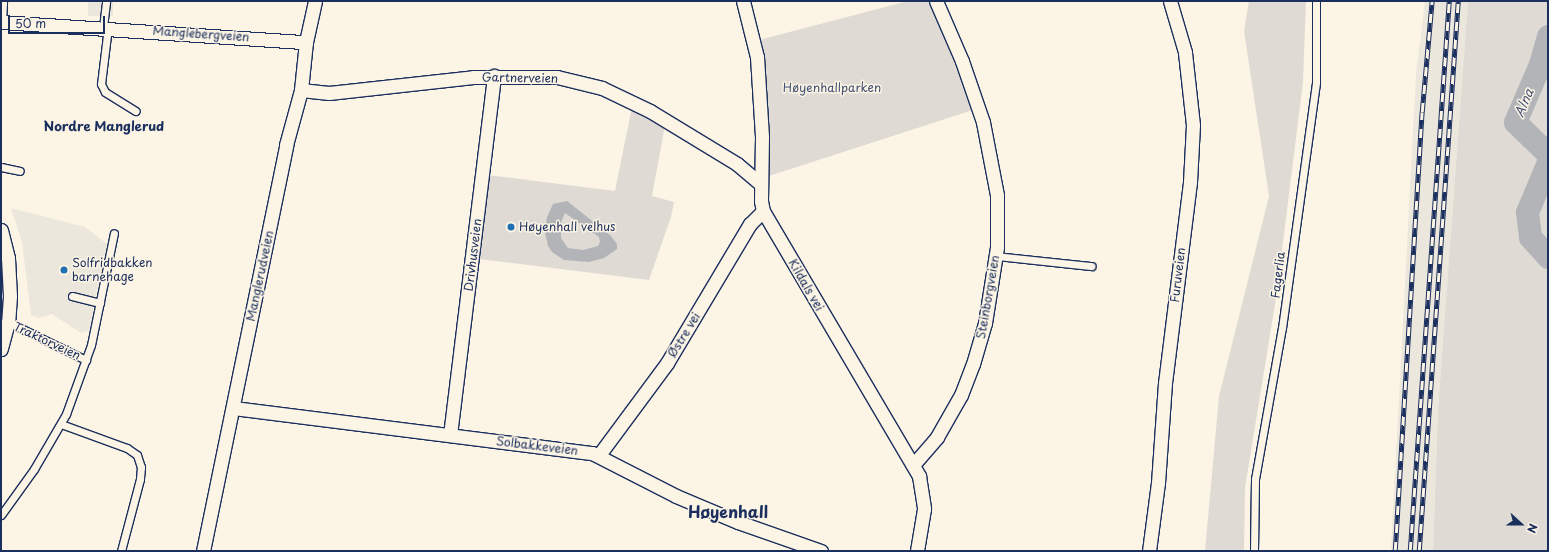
<!DOCTYPE html>
<meta charset="utf-8">
<style>
body{margin:0}
#map{position:relative;width:1549px;height:552px;overflow:hidden;background:#fcf5e5;font-family:"Playpen Sans",sans-serif}
div>[style]{position:absolute}
[style*='--x']{left:calc(var(--x)*1px);top:calc(var(--y)*1px);width:calc(var(--w)*1px);rotate:calc(var(--a)*1deg)}
.built>*{inset:0;background:#ece7dc;transform-origin:0 0}
.green>*{inset:0;background:#dfdbd4}
.water>*{inset:0;background:#b2b4b8}
.river>*{height:23px;margin:-11.5px;padding:0 11.5px;transform-origin:11.5px;border-radius:11.5px;background:#b2b4b8}
.roads{filter:drop-shadow(1px 0 #1b2f5e) drop-shadow(-1px 0 #1b2f5e) drop-shadow(0 1px #1b2f5e) drop-shadow(0 -1px #1b2f5e)}
.service>*{height:7px;margin:-3.5px;padding:0 3.5px;transform-origin:3.5px;border-radius:3.5px;background:#fcf5e5}
.minor>*{height:13px;margin:-6.5px;padding:0 6.5px;transform-origin:6.5px;border-radius:6.5px;background:#fcf5e5}
.rail>*{height:4.5px;margin-top:-2.25px;transform-origin:0;background:repeating-linear-gradient(90deg,#fcf5e5 0 9px,#1b2f5e 0 18px);box-sizing:border-box;border-block:1px solid #1b2f5e}
.dots>*{width:11px;height:11px;translate:-50% -50%;box-sizing:border-box;border:2px solid #fcf5e5;border-radius:50%}
span{translate:-50% -50%;white-space:nowrap;text-align:center;line-height:1.15;-webkit-text-stroke:3px #fcf5e5;paint-order:stroke}
.street-label{font-size:12px;color:#1b2f5e}
.park-label{font-size:12px;color:#425176}
.poi-label{font-size:12px;color:#1b2f5e}
.left{translate:0 -50%;text-align:left}
.water-label{font-size:13px;color:#485779;font-style:italic}
.neighbourhood-label{font-size:13px;color:#1b2f5e;font-weight:700}
.district-label{font-size:16px;color:#1b2f5e;font-weight:700}
.frame{position:absolute;inset:0;border:2px solid #1b2f5e;pointer-events:none}
.north{position:absolute;left:1501px;top:504px;width:40px;height:40px;-webkit-text-stroke:3px #fcf5e5;paint-order:stroke;rotate:111deg;font-size:11px;font-weight:700;line-height:16px;text-align:center;color:#1b2f5e}
.north::after{content:'';display:block;margin:auto;width:14px;height:18px;background:#1b2f5e;clip-path:polygon(50% 0,100% 100%,50% 72%,0 100%)}
.scale{position:absolute;left:8px;top:16px;width:97px;height:18px;box-sizing:border-box;border:2px solid #1b2f5e;border-top:0;padding-left:5px;font-size:12px;line-height:14px;white-space:nowrap;color:#1b2f5e;-webkit-text-stroke:3px #fcf5e5;paint-order:stroke}
</style>
<div id="map">
<div class="built">
<div style="left:88px;top:1px;width:25px;height:15px"></div>
<div style="clip-path:polygon(1425px 1px,1468px 1px,1438px 409px,1433px 551px,1391px 551px,1416px 74px)"></div>
<div style="clip-path:polygon(11px 208px,85px 227px,107px 244px,96px 295px,91px 301px,93px 311px,89px 331px,81px 333px,52px 314px,39px 318px,31px 315px,22px 242px)"></div>
</div>
<div class="green">
<div style="clip-path:polygon(908px 1px,930px 1px,973px 110px,769px 176px,765px 83px,759px 40px)"></div>
<div style="clip-path:polygon(1249px 1px,1306px 1px,1303px 82px,1276px 298px,1245px 488px,1244px 551px,1205px 551px,1219px 396px,1269px 196px,1244px 31px)"></div>
<div style="clip-path:polygon(1468px 1px,1548px 1px,1548px 551px,1433px 551px,1438px 409px)"></div>
<div style="clip-path:polygon(632px 107px,665px 125px,652px 196px,674px 202px,671px 217px,649px 280px,479px 259px,488px 175px,615px 191px)"></div>
</div>
<div class="water">
<div style="clip-path:polygon(evenodd,567px 201px,610px 235px,617px 244px,617px 249px,604px 258px,589px 262px,564px 260px,552px 252px,548px 246px,545px 232px,547px 217px,553px 204px,567px 201px,565px 213px,599px 237px,600px 242px,598px 246px,583px 250px,568px 248px,561px 238px,561px 222px,565px 213px)"></div>
</div>
<div class="river">
<div style="--x:1548;--y:36;--w:29;--a:106"></div>
<div style="--x:1540;--y:64;--w:8;--a:7"></div>
<div style="--x:1540;--y:64;--w:63;--a:113.3"></div>
<div style="--x:1515;--y:122;--w:46;--a:44.1"></div>
<div style="--x:1548;--y:162;--w:54;--a:112.8"></div>
<div style="--x:1527;--y:212;--w:25;--a:83"></div>
<div style="--x:1530;--y:237;--w:27;--a:48"></div>
</div>
<div class="roads">
<div class="service">
<div style="--x:2;--y:22;--w:21;--a:-87"></div>
<div style="--x:103;--y:27;--w:26;--a:-83"></div>
<div style="--x:108;--y:27;--w:57;--a:97"></div>
<div style="--x:101;--y:84;--w:9;--a:63"></div>
<div style="--x:105;--y:92;--w:36;--a:32"></div>
<div style="--x:1;--y:167;--w:19;--a:12"></div>
<div style="--x:996;--y:256;--w:96;--a:6"></div>
<div style="--x:72;--y:296;--w:29;--a:14"></div>
<div style="--x:8;--y:322;--w:87;--a:26"></div>
<div style="--x:61;--y:424;--w:70;--a:20"></div>
<div style="--x:127;--y:448;--w:12;--a:35"></div>
<div style="--x:137;--y:455;--w:13;--a:72"></div>
<div style="--x:141;--y:467;--w:12;--a:95"></div>
<div style="--x:140;--y:479;--w:74;--a:104.8"></div>
<div style="--x:1;--y:515;--w:57;--a:-54.3"></div>
<div style="--x:34;--y:469;--w:64;--a:-59.8"></div>
<div style="--x:66;--y:414;--w:73;--a:-70.1"></div>
<div style="--x:91;--y:345;--w:114;--a:-78.4"></div>
<div style="--x:1254;--y:551;--w:72;--a:-89.2"></div>
<div style="--x:1255;--y:479;--w:153;--a:-79.9"></div>
<div style="--x:1282;--y:328;--w:248;--a:-82.1"></div>
<div style="--x:1316;--y:82;--w:81;--a:-90"></div>
</div>
<div class="minor">
<div style="--x:743;--y:1;--w:58;--a:76"></div>
<div style="--x:757;--y:57;--w:80;--a:86.4"></div>
<div style="--x:762;--y:137;--w:64;--a:90.9"></div>
<div style="--x:761;--y:201;--w:10;--a:79"></div>
<div style="--x:763;--y:211;--w:308;--a:59.5"></div>
<div style="--x:919;--y:476;--w:33;--a:81"></div>
<div style="--x:924;--y:509;--w:43;--a:99.5"></div>
<div style="--x:1;--y:22;--w:306;--a:3.8"></div>
<div style="--x:301;--y:90;--w:28;--a:6"></div>
<div style="--x:329;--y:93;--w:145;--a:-6.3"></div>
<div style="--x:473;--y:77;--w:84;--a:0"></div>
<div style="--x:557;--y:77;--w:46;--a:13.7"></div>
<div style="--x:602;--y:88;--w:53;--a:25.6"></div>
<div style="--x:650;--y:111;--w:102;--a:31.3"></div>
<div style="--x:737;--y:164;--w:31;--a:40"></div>
<div style="--x:1;--y:230;--w:29;--a:76"></div>
<div style="--x:8;--y:258;--w:38;--a:87"></div>
<div style="--x:10;--y:296;--w:26;--a:94"></div>
<div style="--x:8;--y:322;--w:28;--a:105"></div>
<div style="--x:234;--y:408;--w:361;--a:7.2"></div>
<div style="--x:592;--y:453;--w:94;--a:27.1"></div>
<div style="--x:676;--y:496;--w:67;--a:22.8"></div>
<div style="--x:738;--y:522;--w:88;--a:19.3"></div>
<div style="--x:450;--y:435;--w:362;--a:-83"></div>
<div style="--x:599;--y:455;--w:114;--a:-53.5"></div>
<div style="--x:667;--y:363;--w:162;--a:-59.2"></div>
<div style="--x:750;--y:224;--w:18;--a:-45"></div>
<div style="--x:913;--y:465;--w:37;--a:-49"></div>
<div style="--x:937;--y:437;--w:48;--a:-60.3"></div>
<div style="--x:961;--y:395;--w:33;--a:-69"></div>
<div style="--x:973;--y:364;--w:43;--a:-73.7"></div>
<div style="--x:985;--y:323;--w:77;--a:-81"></div>
<div style="--x:997;--y:247;--w:52;--a:-90"></div>
<div style="--x:997;--y:195;--w:74;--a:-100.9"></div>
<div style="--x:983;--y:122;--w:65;--a:-109"></div>
<div style="--x:962;--y:61;--w:65;--a:-113.4"></div>
<div style="--x:203;--y:551;--w:414;--a:-78.4"></div>
<div style="--x:286;--y:145;--w:57;--a:-74.7"></div>
<div style="--x:301;--y:90;--w:48;--a:-84.1"></div>
<div style="--x:306;--y:42;--w:42;--a:-77.6"></div>
<div style="--x:1149;--y:551;--w:69;--a:-82.5"></div>
<div style="--x:1158;--y:483;--w:100;--a:-86"></div>
<div style="--x:1165;--y:383;--w:203;--a:-82.9"></div>
<div style="--x:1190;--y:182;--w:57;--a:-87"></div>
<div style="--x:1193;--y:125;--w:73;--a:-96.3"></div>
<div style="--x:1185;--y:52;--w:53;--a:-106.4"></div>
</div>
</div>
<div class="rail">
<div style="--x:1395;--y:551;--w:440;--a:-86.5"></div>
<div style="--x:1422;--y:112;--w:111;--a:-84.9"></div>
<div style="--x:1410;--y:551;--w:551;--a:-85.94"></div>
<div style="--x:1419;--y:551;--w:551;--a:-85.94"></div>
</div>
<div class="dots">
<div style="left:511px;top:227px;background:#1f6fb2"></div>
<div style="left:64px;top:270px;background:#1f6fb2"></div>
</div>
<div class="street-label">
<span style="left:201px;top:34px;rotate:4deg">Manglebergveien</span>
<span style="left:520px;top:78px;rotate:1deg">Gartnerveien</span>
<span style="left:473px;top:255px;rotate:-83deg">Drivhusveien</span>
<span style="left:1178px;top:275px;rotate:-83deg">Furuveien</span>
<span style="left:1278px;top:275px;rotate:-83deg">Fagerlia</span>
<span style="left:260px;top:276px;rotate:-78deg">Manglerudveien</span>
<span style="left:806px;top:285px;rotate:60deg">Kildals vei</span>
<span style="left:988px;top:297px;rotate:-80deg">Steinborgveien</span>
<span style="left:684px;top:335px;rotate:-58deg">Østre vei</span>
<span style="left:47px;top:341px;rotate:25deg">Traktorveien</span>
<span style="left:537px;top:446px;rotate:7deg">Solbakkeveien</span>
</div>
<div class="park-label">
<span style="left:832px;top:88px">Høyenhallparken</span>
</div>
<div class="poi-label">
<span class="left" style="left:519px;top:227px">Høyenhall velhus</span>
<span class="left" style="left:72px;top:270px">Solfridbakken<br>barnehage</span>
</div>
<div class="water-label">
<span style="left:1524px;top:103px;rotate:-67deg">Alna</span>
</div>
<div class="neighbourhood-label">
<span style="left:104px;top:126px">Nordre Manglerud</span>
</div>
<div class="district-label">
<span style="left:728px;top:511px">Høyenhall</span>
</div>
<div class="frame"></div>
<div class="north">N</div>
<div class="scale">50 m</div>
</div>
